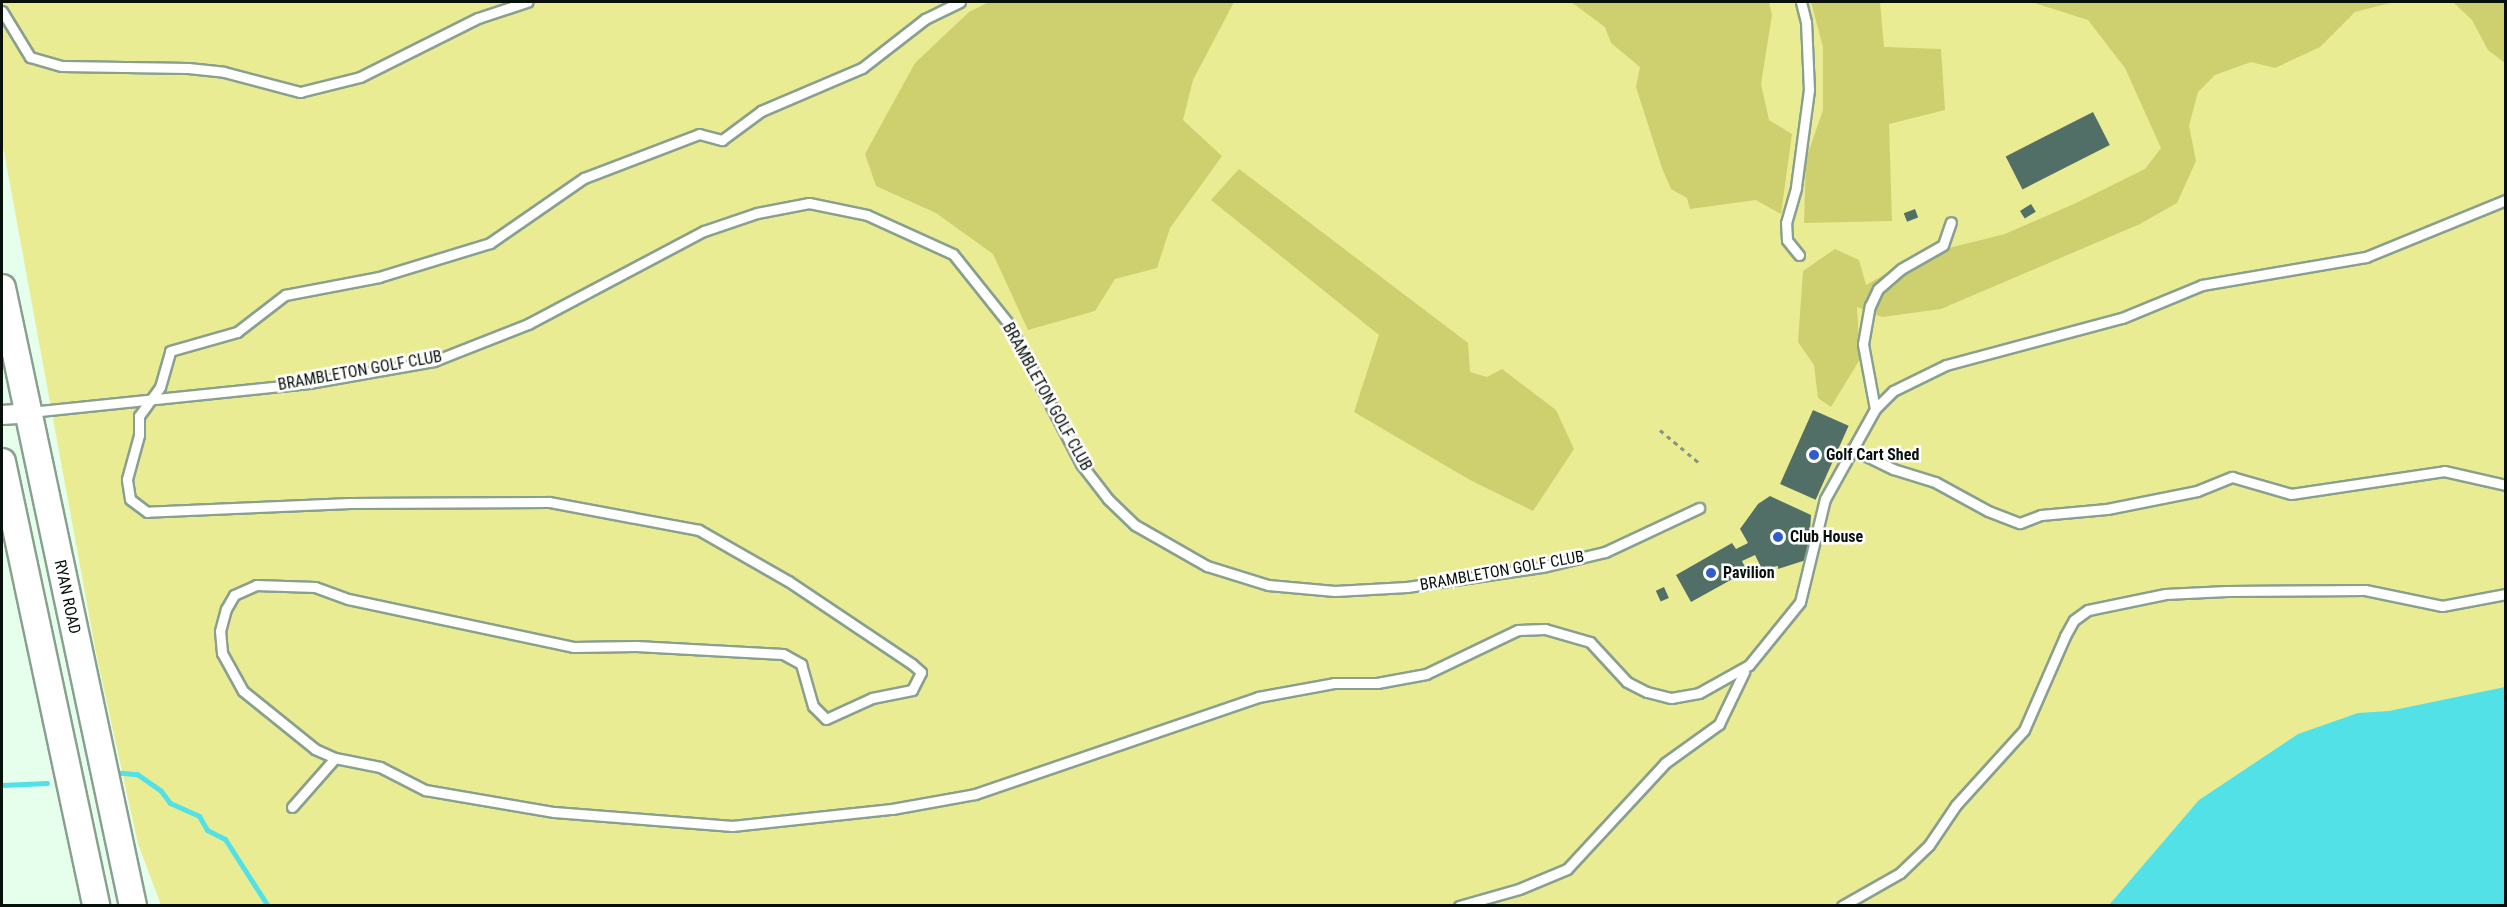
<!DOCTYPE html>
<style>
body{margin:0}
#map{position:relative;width:2507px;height:907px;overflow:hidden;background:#e5ffec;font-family:"Roboto Condensed",sans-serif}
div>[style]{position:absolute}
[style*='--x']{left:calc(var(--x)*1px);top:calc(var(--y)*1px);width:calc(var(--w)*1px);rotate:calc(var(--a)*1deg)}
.green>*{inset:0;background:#eaec94}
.forest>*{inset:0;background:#cecf6e}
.water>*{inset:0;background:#52e1e6}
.stream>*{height:5px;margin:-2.5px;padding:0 2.5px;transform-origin:2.5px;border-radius:2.5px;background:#52e1e6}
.building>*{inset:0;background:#516f66;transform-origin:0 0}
.path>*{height:3px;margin-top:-1.5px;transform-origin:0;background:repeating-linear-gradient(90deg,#839688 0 4.5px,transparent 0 9px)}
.roads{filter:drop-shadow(2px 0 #89a08f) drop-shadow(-2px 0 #89a08f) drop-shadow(0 2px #89a08f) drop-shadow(0 -2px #89a08f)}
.service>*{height:9px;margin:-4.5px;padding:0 4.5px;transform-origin:4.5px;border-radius:4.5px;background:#fff}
.minor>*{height:18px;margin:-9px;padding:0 9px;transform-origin:9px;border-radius:9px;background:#fff}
.secondary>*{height:26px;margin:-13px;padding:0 13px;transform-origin:13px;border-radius:13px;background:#fff}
.dots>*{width:16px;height:16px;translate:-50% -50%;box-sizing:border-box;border:3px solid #fff;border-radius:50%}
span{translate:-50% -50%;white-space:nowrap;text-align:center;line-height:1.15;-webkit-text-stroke:5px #fff;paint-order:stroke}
.street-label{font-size:16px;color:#07100a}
.poi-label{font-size:16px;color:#07100a;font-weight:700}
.left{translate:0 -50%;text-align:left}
.frame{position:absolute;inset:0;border:3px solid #07100a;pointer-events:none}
</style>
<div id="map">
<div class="green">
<div style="clip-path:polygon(2px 2px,2505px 2px,2505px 905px,161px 905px,138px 844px,96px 653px,2px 141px)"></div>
</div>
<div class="forest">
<div style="clip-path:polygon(989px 2px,1234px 2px,1193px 80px,1183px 120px,1222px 156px,1170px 228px,1157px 268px,1115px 279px,1095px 311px,1028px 330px,993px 254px,936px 213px,876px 186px,865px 154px,915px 63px,969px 12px)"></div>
<div style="clip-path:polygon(1571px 2px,1769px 2px,1772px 15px,1761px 84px,1769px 120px,1792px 134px,1781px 214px,1756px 200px,1690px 209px,1687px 198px,1671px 189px,1662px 168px,1636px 87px,1640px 67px,1611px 43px,1605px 27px)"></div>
<div style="clip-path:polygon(1811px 2px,1880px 2px,1884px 47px,1941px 49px,1945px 110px,1889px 124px,1892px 221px,1804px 223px,1806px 159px,1823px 110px,1823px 47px)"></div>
<div style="clip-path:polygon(2031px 2px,2394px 2px,2355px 12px,2320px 47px,2275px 68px,2251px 62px,2215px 75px,2198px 92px,2189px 126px,2196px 161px,2177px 203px,2140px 224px,1941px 309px,1882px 317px,1857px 307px,1860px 359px,1831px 407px,1818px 398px,1814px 365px,1798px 342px,1803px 271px,1835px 249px,1859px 260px,1866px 285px,1917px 256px,2005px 234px,2076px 203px,2145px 169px,2161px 148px,2125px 68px,2088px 20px)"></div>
<div style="clip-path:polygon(2453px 2px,2505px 2px,2505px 63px,2488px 50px,2472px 20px)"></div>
<div style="clip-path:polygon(1239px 169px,1468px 343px,1470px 372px,1487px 377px,1502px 369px,1556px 410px,1574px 449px,1533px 511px,1470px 480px,1354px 412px,1379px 335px,1211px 200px)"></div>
</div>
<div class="water">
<div style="clip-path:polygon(2505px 687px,2505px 905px,2109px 905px,2199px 800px,2298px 734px,2358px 713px,2389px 711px)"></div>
</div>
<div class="stream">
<div style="--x:112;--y:772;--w:25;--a:5"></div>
<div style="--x:137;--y:774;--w:29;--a:35"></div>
<div style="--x:161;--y:791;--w:15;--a:53"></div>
<div style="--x:170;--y:803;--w:32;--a:24"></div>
<div style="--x:199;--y:816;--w:16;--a:60"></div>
<div style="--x:207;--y:830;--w:20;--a:27"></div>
<div style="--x:225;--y:839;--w:80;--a:57.3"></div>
<div style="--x:2;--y:785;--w:45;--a:-2.5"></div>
</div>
<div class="building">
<div style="left:2093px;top:112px;width:37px;height:98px;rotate:63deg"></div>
<div style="left:2031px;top:204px;width:9px;height:13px;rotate:58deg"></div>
<div style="left:1915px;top:209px;width:9px;height:12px;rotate:69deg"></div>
<div style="left:1813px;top:410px;width:39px;height:81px;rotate:24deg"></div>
<div style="clip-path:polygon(1770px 496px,1811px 515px,1810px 531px,1813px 531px,1806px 560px,1778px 569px,1778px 566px,1762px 569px,1755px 555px,1742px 561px,1747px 571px,1691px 602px,1676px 575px,1732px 543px,1736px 549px,1748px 543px,1740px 529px,1758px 504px)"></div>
<div style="left:1664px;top:587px;width:12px;height:9px;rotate:66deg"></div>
</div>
<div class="path">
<div style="--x:1660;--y:430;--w:50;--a:40.1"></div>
</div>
<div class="roads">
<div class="service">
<div style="--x:2;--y:11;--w:54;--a:58.7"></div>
<div style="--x:30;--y:57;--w:33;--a:16"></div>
<div style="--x:62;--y:66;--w:126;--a:0.9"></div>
<div style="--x:188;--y:68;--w:36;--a:6"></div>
<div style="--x:224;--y:72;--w:79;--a:14.7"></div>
<div style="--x:300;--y:92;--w:62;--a:-14"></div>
<div style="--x:360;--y:77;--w:132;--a:-26.6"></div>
<div style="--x:478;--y:18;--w:52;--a:-18.1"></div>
<div style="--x:1799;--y:255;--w:19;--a:-129"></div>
<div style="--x:1787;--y:240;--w:17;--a:-93"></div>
<div style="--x:1786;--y:223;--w:37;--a:-74"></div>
<div style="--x:1796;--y:187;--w:98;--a:-82.4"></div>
<div style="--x:1809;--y:90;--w:68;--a:-92.5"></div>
<div style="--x:1806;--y:22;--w:21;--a:-104"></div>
<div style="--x:1875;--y:409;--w:25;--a:-45"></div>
<div style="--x:1893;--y:391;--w:59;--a:-26.1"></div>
<div style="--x:1946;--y:365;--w:182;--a:-15"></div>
<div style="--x:2122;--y:318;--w:87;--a:-22.4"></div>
<div style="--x:2202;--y:285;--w:166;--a:-9.7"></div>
<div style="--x:2366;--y:257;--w:151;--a:-22.2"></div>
<div style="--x:30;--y:412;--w:281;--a:-5.9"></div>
<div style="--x:309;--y:383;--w:127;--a:-10"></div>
<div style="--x:434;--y:361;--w:101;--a:-21.5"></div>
<div style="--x:528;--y:324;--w:199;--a:-27.9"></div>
<div style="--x:704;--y:231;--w:56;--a:-18.8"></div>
<div style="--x:757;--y:213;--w:53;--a:-10.9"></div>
<div style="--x:809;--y:203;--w:59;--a:11.7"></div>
<div style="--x:867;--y:215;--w:94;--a:24.4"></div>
<div style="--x:953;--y:254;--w:88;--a:51.4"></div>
<div style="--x:1008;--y:323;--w:159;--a:62.6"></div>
<div style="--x:1081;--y:464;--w:44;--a:52.4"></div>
<div style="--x:1108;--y:499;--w:37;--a:44"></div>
<div style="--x:1135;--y:525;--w:83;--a:29.7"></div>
<div style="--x:1207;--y:566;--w:64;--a:17.3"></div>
<div style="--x:1268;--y:585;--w:67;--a:5.1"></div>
<div style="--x:1335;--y:591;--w:72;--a:-3.2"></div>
<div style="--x:1407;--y:587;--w:136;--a:-8.4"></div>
<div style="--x:1542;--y:567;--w:65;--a:-13.4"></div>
<div style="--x:1605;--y:552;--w:104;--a:-25.1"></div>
<div style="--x:1852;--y:449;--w:46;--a:26"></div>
<div style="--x:1893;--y:469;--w:44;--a:17.2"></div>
<div style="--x:1935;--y:482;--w:60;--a:28.7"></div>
<div style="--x:1988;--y:511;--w:34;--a:21"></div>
<div style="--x:2020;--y:523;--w:22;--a:-21"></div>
<div style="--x:2041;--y:515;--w:66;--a:-5.2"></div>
<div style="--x:2107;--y:509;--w:92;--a:-11.3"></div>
<div style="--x:2197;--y:491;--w:38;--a:-22"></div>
<div style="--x:2232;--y:477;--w:61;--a:16.1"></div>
<div style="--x:2291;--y:494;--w:155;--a:-8.5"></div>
<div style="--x:2444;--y:471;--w:64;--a:12.7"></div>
<div style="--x:335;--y:758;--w:46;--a:11.3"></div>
<div style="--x:380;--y:767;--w:51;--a:27.1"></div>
<div style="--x:425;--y:790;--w:131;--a:9.7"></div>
<div style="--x:554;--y:812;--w:179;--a:4.5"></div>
<div style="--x:732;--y:826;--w:161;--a:-6.1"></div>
<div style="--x:892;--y:809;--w:84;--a:-10.2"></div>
<div style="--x:975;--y:794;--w:299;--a:-18.9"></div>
<div style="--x:1258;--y:697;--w:77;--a:-10.4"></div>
<div style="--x:1334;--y:683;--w:43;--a:0"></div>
<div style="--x:1377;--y:683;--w:50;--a:-10.4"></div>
<div style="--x:1426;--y:674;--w:102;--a:-25.6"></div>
<div style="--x:1518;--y:630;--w:27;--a:-2"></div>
<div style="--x:1545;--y:629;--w:47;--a:16.1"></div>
<div style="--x:1590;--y:642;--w:54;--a:47.2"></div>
<div style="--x:1627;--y:682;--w:22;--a:27"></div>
<div style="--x:1647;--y:692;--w:25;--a:14"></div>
<div style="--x:1671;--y:698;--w:28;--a:-10"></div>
<div style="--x:1699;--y:693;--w:57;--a:-29.2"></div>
<div style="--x:1749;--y:665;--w:81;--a:-51"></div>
<div style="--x:1800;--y:602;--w:106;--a:-76.4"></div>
<div style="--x:1825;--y:499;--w:103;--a:-60.9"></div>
<div style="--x:1875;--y:409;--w:66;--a:-100.5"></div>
<div style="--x:1863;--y:344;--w:39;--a:-80"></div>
<div style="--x:1870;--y:306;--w:19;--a:-65"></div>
<div style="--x:1878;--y:289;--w:30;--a:-41"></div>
<div style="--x:1901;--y:269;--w:48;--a:-29.7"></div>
<div style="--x:1943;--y:245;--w:24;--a:-71"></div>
<div style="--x:292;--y:807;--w:65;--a:-48.7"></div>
<div style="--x:335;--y:758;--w:22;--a:-156"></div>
<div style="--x:315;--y:749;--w:92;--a:-141.1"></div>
<div style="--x:243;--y:691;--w:43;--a:-118.9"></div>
<div style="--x:222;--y:653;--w:22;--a:-95"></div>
<div style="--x:220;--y:631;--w:23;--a:-75"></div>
<div style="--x:226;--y:609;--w:16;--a:-60"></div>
<div style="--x:234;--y:595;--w:24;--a:-24"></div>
<div style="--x:256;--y:585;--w:59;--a:1.9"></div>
<div style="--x:315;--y:587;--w:35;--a:20"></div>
<div style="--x:348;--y:599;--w:230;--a:12"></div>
<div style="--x:573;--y:647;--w:63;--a:-0.9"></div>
<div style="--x:636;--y:646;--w:147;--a:3.1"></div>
<div style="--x:783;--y:654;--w:21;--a:29"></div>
<div style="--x:801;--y:664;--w:44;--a:74.1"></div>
<div style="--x:813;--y:706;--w:18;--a:45"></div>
<div style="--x:826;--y:719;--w:51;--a:-24.5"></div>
<div style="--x:872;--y:698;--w:41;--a:-11.3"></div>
<div style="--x:912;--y:690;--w:20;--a:-63"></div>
<div style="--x:921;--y:672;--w:12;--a:-138"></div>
<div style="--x:912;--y:664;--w:149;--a:-146.2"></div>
<div style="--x:788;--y:581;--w:103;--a:-150.2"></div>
<div style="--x:699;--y:530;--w:153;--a:-169.4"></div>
<div style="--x:549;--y:502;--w:199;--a:179.7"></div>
<div style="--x:350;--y:503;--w:203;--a:177.5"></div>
<div style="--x:147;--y:512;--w:21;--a:-143"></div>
<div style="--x:130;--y:499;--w:20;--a:-99"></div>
<div style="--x:127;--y:479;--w:46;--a:-74.7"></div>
<div style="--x:139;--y:435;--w:19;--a:-90"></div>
<div style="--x:139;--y:416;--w:36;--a:-54"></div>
<div style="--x:160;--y:387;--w:37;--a:-74"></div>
<div style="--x:170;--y:351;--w:70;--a:-15.8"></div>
<div style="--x:237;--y:332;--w:61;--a:-37.6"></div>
<div style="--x:285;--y:295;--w:96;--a:-10.8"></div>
<div style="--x:379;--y:277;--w:116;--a:-17"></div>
<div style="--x:490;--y:243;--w:114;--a:-34.7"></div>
<div style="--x:584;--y:178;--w:123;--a:-20.9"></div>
<div style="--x:699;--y:134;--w:24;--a:15"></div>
<div style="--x:722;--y:140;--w:49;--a:-36.6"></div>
<div style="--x:761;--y:111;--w:110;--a:-23.1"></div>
<div style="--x:862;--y:68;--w:80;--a:-37.9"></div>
<div style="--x:925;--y:19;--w:39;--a:-26"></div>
<div style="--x:1459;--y:906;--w:62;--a:-15.8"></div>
<div style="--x:1519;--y:889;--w:52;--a:-22.6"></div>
<div style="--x:1567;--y:869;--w:144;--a:-47.2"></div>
<div style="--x:1665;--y:763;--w:67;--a:-35.8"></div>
<div style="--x:1719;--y:724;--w:58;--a:-64.3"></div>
<div style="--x:1842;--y:906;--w:67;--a:-29.6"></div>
<div style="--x:1900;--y:873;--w:40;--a:-44"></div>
<div style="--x:1929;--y:845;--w:48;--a:-56"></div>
<div style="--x:1956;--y:805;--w:101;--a:-47.8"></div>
<div style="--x:2024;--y:730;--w:103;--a:-66.4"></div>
<div style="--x:2065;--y:636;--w:18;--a:-61"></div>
<div style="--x:2074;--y:620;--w:17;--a:-36"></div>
<div style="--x:2088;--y:610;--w:79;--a:-11.7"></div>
<div style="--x:2165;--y:594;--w:62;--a:-2.8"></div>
<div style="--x:2227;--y:591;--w:138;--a:-0.4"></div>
<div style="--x:2365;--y:590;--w:79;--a:11.7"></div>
<div style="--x:2442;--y:606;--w:65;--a:-10.6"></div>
</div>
<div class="minor">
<div style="--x:2;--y:415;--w:26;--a:-4"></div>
</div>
<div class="secondary">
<div style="--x:2;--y:288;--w:632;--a:78.03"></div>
<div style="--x:2;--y:462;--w:454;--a:78"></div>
</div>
</div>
<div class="dots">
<div style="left:1814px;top:455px;background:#315ccc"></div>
<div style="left:1778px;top:537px;background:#315ccc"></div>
<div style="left:1711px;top:573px;background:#315ccc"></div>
</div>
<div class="street-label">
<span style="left:360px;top:371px;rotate:-10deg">BRAMBLETON GOLF CLUB</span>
<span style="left:1047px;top:397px;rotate:61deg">BRAMBLETON GOLF CLUB</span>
<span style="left:1502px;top:571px;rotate:-10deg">BRAMBLETON GOLF CLUB</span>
<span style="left:67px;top:597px;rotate:78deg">RYAN ROAD</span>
</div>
<div class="poi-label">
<span class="left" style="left:1826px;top:455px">Golf Cart Shed</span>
<span class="left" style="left:1790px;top:537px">Club House</span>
<span class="left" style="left:1723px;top:573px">Pavilion</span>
</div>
<div class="frame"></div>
</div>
